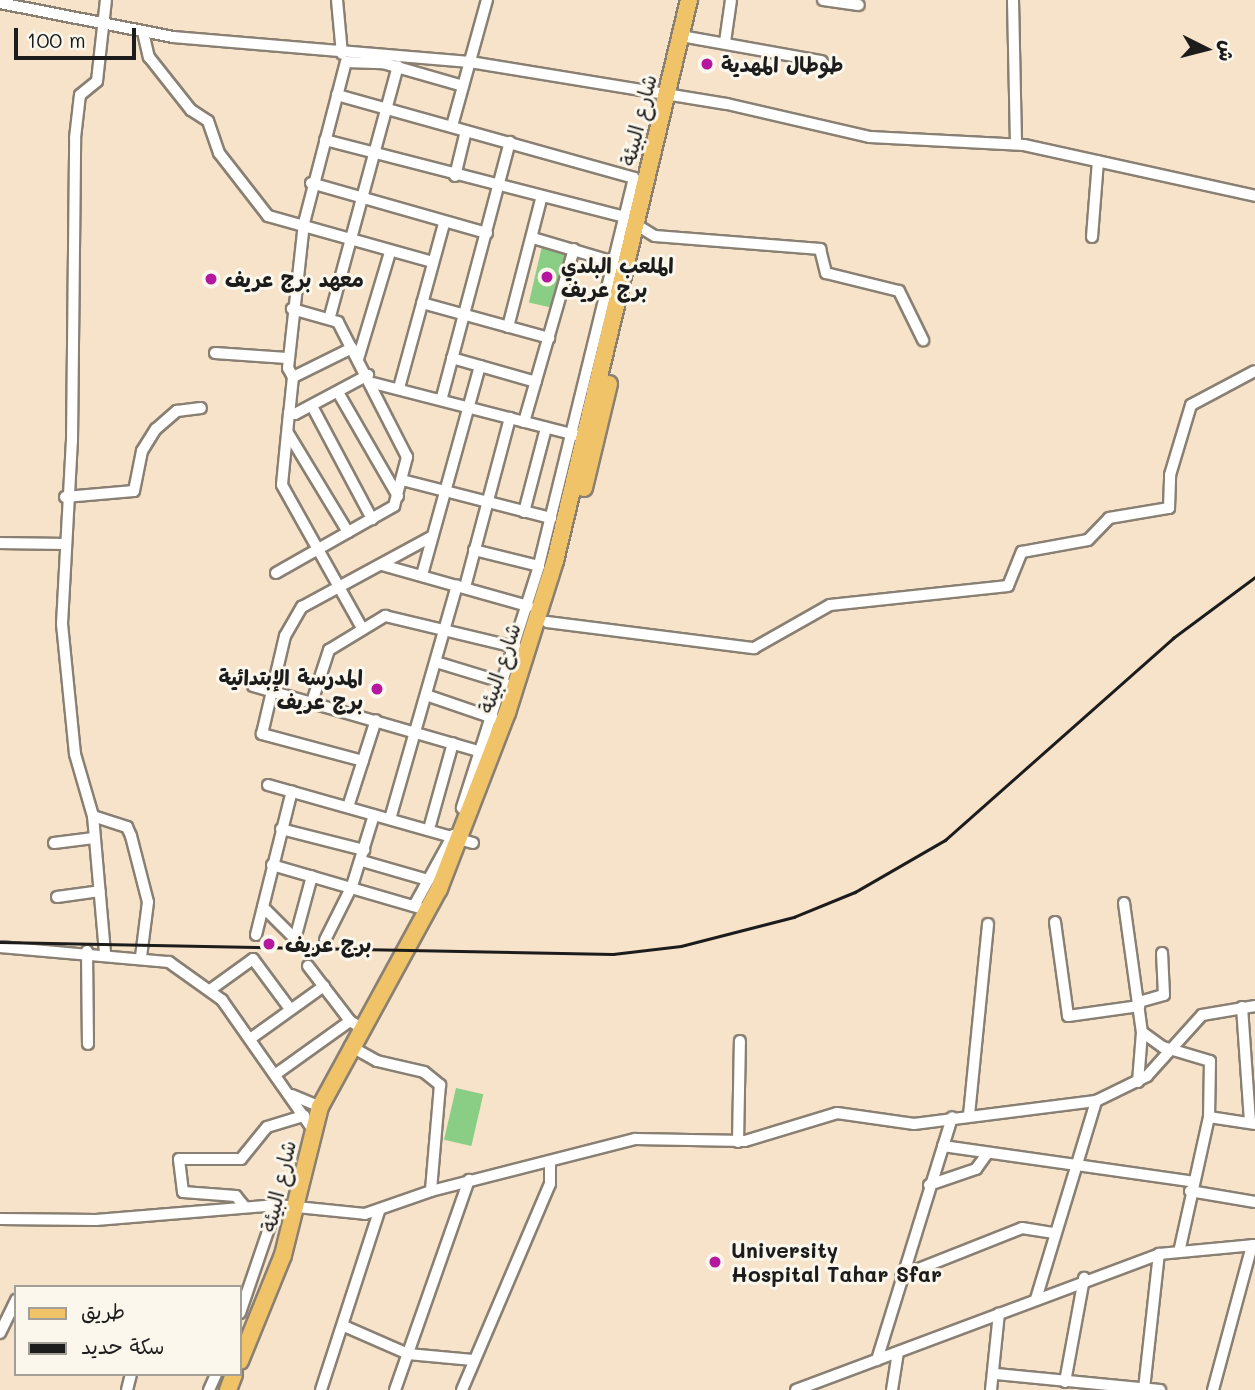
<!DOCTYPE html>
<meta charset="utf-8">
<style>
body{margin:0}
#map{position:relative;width:1255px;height:1390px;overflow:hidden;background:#f6e3ca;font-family:Mali,"Playpen Sans Arabic",sans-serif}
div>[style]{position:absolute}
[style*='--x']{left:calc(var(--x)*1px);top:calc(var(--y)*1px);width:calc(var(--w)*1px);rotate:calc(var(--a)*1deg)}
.green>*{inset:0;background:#8acd85;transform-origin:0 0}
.roads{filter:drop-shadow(2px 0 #898073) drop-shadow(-2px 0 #898073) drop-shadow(0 2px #898073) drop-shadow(0 -2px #898073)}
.street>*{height:10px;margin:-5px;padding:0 5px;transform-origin:5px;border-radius:5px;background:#fff}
.primary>*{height:16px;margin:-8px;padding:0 8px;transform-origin:8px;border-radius:8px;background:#f1c369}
.rail>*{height:2.5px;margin:-1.25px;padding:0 1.25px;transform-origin:1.25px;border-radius:1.25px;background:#1c1c1c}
.dots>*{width:19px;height:19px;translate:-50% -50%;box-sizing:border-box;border:4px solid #fbf7ec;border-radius:50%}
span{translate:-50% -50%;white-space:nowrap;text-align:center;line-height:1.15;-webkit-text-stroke:6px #fbf7ec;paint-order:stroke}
.poi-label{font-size:21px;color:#1c1c1c;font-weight:700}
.left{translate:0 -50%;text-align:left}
.right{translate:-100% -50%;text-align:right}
.street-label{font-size:21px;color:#1c1c1c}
.legend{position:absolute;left:14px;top:1285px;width:228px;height:91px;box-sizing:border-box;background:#fbf7ec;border:2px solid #a29f99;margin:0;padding:9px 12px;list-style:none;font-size:21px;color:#1c1c1c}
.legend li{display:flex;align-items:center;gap:14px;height:35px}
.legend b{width:35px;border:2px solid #a29f99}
.north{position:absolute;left:1171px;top:14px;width:70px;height:70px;-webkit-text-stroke:5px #fbf7ec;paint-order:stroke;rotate:96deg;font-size:19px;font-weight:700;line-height:28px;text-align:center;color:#1c1c1c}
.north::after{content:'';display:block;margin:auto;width:24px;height:32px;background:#1c1c1c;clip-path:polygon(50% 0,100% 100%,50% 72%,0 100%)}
.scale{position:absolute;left:14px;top:28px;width:122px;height:32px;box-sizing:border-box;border:4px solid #1c1c1c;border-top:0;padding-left:9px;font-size:21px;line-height:24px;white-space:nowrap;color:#1c1c1c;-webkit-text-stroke:5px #fbf7ec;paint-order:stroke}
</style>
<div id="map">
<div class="green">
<div style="left:542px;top:246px;width:26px;height:58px;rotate:13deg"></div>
<div style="left:456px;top:1088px;width:28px;height:53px;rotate:13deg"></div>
</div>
<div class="roads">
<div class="street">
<div style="--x:337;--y:0;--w:54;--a:84.7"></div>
<div style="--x:823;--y:0;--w:36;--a:8"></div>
<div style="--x:1013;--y:0;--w:144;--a:88.8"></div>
<div style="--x:0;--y:3;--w:176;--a:11.1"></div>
<div style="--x:173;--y:37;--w:298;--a:4.8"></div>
<div style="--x:470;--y:62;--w:260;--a:9.3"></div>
<div style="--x:727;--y:104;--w:147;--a:13"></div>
<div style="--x:870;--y:137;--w:154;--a:3"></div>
<div style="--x:1024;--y:145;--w:237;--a:12.4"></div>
<div style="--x:143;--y:32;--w:26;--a:77"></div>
<div style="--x:149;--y:57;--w:68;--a:51.6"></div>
<div style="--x:191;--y:110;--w:20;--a:33"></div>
<div style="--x:208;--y:121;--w:34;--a:71"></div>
<div style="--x:219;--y:153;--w:80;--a:52.1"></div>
<div style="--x:268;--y:216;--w:171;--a:15.6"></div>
<div style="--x:681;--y:36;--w:143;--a:10.1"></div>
<div style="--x:725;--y:42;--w:42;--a:-81.9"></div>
<div style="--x:337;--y:95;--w:308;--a:15.6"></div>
<div style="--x:634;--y:178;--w:399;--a:103.8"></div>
<div style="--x:539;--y:566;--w:254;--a:107.7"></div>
<div style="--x:452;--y:126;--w:131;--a:-74.5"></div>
<div style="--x:325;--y:140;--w:309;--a:14.4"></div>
<div style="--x:624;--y:217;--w:36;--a:32"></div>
<div style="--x:655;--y:236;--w:166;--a:4.5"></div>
<div style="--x:820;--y:249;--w:25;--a:76"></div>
<div style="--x:826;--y:273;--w:75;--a:13.9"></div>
<div style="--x:899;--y:291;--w:55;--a:63.9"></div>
<div style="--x:455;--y:176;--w:46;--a:-76.3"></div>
<div style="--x:311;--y:183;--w:183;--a:15.9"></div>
<div style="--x:1092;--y:237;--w:76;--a:-85.5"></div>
<div style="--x:533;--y:238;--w:88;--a:16.6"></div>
<div style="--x:422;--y:303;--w:132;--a:15.4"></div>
<div style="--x:330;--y:316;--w:259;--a:-74.8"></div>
<div style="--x:508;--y:327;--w:132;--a:-75.5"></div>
<div style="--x:352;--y:348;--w:66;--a:153.8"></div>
<div style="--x:293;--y:377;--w:10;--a:-119"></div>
<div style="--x:288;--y:368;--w:146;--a:-83.7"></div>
<div style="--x:304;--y:223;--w:166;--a:-75.4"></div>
<div style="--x:346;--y:62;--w:37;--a:2"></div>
<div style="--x:383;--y:63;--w:83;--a:16"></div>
<div style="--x:215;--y:353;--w:72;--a:4"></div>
<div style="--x:452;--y:358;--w:87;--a:15.9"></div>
<div style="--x:358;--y:359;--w:112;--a:-73.3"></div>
<div style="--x:293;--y:377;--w:36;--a:96"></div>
<div style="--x:289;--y:413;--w:6;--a:9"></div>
<div style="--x:295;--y:414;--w:83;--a:-28.1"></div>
<div style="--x:373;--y:383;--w:209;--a:14.4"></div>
<div style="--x:399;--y:388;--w:171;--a:-74.7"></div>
<div style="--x:339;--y:394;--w:118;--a:60"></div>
<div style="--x:442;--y:397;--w:264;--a:-75.1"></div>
<div style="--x:313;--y:408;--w:126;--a:62"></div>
<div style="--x:289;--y:413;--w:72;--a:95.6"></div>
<div style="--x:282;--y:485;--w:164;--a:60.8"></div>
<div style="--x:524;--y:422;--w:180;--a:-73.9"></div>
<div style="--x:288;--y:433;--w:116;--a:58.8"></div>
<div style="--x:402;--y:480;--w:154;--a:14.3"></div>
<div style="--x:65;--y:497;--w:69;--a:-5"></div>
<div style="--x:134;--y:491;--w:41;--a:-78.7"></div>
<div style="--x:142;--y:451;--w:26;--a:-58"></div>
<div style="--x:156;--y:429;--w:28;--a:-41"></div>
<div style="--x:177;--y:411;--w:24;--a:-7"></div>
<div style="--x:524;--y:512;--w:87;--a:-75.3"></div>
<div style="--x:0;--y:543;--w:62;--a:0.9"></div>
<div style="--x:474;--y:550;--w:67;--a:13.8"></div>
<div style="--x:382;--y:565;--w:152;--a:15.7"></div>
<div style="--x:276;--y:573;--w:136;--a:-29.6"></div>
<div style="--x:394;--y:506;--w:51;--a:-75.1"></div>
<div style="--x:407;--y:457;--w:152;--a:-117.1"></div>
<div style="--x:338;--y:322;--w:48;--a:-164.2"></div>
<div style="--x:422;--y:575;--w:217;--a:-74.5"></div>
<div style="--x:465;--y:587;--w:175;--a:-75.1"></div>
<div style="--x:547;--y:622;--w:209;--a:7.2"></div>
<div style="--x:754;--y:648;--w:87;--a:-29.5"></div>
<div style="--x:830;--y:605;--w:179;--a:-6.1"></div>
<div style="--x:1008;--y:586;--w:37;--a:-68"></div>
<div style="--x:1022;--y:552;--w:67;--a:-10.3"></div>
<div style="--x:1088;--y:540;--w:30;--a:-46"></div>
<div style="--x:1109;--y:518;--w:61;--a:-9.5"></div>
<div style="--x:1169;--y:508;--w:33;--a:-88"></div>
<div style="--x:1170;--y:475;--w:73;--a:-73.3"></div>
<div style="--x:1191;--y:405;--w:72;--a:-28"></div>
<div style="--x:436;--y:662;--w:72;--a:16.9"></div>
<div style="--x:253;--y:686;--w:238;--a:16.1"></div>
<div style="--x:426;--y:695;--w:71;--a:18.9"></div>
<div style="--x:312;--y:702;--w:55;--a:-71.9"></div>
<div style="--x:329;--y:650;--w:66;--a:-31.3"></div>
<div style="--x:385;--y:616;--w:134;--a:13.4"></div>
<div style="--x:363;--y:761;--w:105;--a:-165"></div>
<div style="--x:262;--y:734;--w:101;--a:-76.8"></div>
<div style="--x:285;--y:636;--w:34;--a:-60"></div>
<div style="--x:302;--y:607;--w:147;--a:-28.5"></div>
<div style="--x:268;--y:785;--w:213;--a:15.8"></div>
<div style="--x:348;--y:807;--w:91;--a:-72.2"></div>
<div style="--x:93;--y:816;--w:36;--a:18"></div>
<div style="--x:127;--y:827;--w:10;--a:66"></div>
<div style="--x:131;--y:836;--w:68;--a:75.6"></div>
<div style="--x:148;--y:902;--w:55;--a:97.3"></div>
<div style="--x:390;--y:819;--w:243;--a:-74"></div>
<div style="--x:281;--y:829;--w:86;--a:14.2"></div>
<div style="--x:429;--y:829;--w:89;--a:-74.4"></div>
<div style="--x:54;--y:843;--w:40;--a:-7.1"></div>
<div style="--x:362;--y:861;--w:69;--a:16.1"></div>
<div style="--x:272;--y:865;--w:154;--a:16.2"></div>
<div style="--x:57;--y:897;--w:43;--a:-7.9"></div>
<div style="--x:1124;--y:903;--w:130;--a:82.1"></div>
<div style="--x:1142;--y:1032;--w:26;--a:36"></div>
<div style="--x:1163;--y:1047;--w:49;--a:16.6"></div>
<div style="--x:1210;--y:1061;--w:56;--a:91"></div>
<div style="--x:1209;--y:1117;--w:134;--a:102.5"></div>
<div style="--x:414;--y:906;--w:81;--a:-61.2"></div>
<div style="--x:263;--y:907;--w:45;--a:45"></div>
<div style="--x:295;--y:939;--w:65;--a:-74.9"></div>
<div style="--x:1055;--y:922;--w:95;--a:82.1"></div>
<div style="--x:1068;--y:1016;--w:72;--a:-8"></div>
<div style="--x:256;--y:935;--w:148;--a:-76"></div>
<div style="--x:325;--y:940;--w:60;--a:-63.4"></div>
<div style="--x:352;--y:886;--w:74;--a:-72.8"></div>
<div style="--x:0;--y:947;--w:170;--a:5.1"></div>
<div style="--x:169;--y:962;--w:65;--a:35.6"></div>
<div style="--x:222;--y:1000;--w:159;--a:55"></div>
<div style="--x:87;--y:951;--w:93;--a:89.4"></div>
<div style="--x:105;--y:953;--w:138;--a:-95"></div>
<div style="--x:93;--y:816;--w:65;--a:-106.2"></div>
<div style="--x:75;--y:754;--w:131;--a:-95.7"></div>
<div style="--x:62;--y:624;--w:183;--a:-86.9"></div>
<div style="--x:72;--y:441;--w:303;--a:-89.4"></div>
<div style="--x:75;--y:138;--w:43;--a:-83.4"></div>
<div style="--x:80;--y:95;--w:22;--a:-39"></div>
<div style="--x:97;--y:81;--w:81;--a:-83.7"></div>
<div style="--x:308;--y:966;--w:69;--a:52.6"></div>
<div style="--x:210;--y:990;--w:53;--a:-35.8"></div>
<div style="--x:253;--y:959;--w:62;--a:53.5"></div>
<div style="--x:1139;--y:1002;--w:26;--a:-16"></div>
<div style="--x:1164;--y:995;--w:42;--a:-92.7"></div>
<div style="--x:1242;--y:1007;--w:115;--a:86"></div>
<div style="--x:250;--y:1039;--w:91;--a:-35.6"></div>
<div style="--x:350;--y:1046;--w:31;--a:29"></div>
<div style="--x:377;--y:1061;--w:48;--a:13.2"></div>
<div style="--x:424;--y:1072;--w:21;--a:39"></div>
<div style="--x:440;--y:1085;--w:106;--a:94.9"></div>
<div style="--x:276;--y:1074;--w:91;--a:-35.6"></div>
<div style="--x:350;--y:1021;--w:12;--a:31"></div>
<div style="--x:1138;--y:1082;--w:50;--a:-85.4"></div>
<div style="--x:292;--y:1095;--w:30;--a:23"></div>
<div style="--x:969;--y:1115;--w:192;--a:-84.3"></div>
<div style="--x:1209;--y:1117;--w:47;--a:8.7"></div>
<div style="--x:738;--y:1142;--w:101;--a:-88.9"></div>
<div style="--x:943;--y:1146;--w:249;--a:8.1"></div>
<div style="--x:929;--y:1185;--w:50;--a:-18.8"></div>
<div style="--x:976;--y:1169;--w:19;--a:-54"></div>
<div style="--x:1190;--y:1191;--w:66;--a:9.6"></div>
<div style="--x:244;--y:1206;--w:13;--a:-129"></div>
<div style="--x:236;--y:1196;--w:53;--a:-175.7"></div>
<div style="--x:183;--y:1192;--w:33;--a:-97"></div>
<div style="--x:179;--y:1159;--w:62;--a:0"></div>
<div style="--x:241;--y:1159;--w:41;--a:-50.9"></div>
<div style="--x:267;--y:1127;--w:39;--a:-17"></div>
<div style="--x:0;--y:1219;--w:96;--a:0.6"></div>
<div style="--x:96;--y:1220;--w:182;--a:-4.7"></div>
<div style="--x:277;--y:1205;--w:88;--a:5.8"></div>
<div style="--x:365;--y:1214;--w:70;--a:-19.2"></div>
<div style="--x:431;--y:1191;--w:211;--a:-14.3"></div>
<div style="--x:635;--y:1139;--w:110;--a:1"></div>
<div style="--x:745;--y:1141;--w:96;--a:-16.9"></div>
<div style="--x:837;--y:1113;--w:78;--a:8.1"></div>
<div style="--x:914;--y:1124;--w:183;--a:-7.2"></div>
<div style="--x:1096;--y:1101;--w:57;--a:-26.1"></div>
<div style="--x:1147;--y:1076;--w:82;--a:-48"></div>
<div style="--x:1202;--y:1015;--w:54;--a:-9.6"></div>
<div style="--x:901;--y:1276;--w:130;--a:-21.6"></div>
<div style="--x:1022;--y:1228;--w:31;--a:9"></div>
<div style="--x:1036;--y:1299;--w:207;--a:-73.1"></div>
<div style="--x:240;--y:1313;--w:114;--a:-71.1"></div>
<div style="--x:344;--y:1326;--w:70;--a:23.6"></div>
<div style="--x:408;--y:1354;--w:65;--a:5.3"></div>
<div style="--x:0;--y:1333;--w:37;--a:-64"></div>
<div style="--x:877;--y:1360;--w:254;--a:-72.8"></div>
<div style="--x:996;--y:1374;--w:165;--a:5.6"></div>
<div style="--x:1065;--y:1382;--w:106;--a:-79.6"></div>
<div style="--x:1144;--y:1389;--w:136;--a:-83.7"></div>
<div style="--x:127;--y:1390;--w:16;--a:-76"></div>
<div style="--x:209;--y:1390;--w:17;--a:-66"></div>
<div style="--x:321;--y:1390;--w:188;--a:-72"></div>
<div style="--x:395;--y:1390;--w:223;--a:-70.6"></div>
<div style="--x:462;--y:1390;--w:224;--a:-66.9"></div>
<div style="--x:550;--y:1184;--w:21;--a:-90"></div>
<div style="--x:796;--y:1390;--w:388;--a:-20.5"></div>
<div style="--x:1159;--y:1254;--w:96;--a:-5.4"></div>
<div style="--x:892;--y:1390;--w:36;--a:-81"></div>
<div style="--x:991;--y:1390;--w:77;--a:-84.1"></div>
<div style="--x:1213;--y:1390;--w:150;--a:-74.9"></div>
</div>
<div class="primary">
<div style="--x:584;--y:488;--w:107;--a:-76.5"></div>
<div style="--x:240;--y:1361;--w:114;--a:-67.9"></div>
<div style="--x:283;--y:1255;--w:153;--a:-76"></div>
<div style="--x:320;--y:1107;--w:248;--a:-61.4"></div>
<div style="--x:439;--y:889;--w:189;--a:-68.9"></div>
<div style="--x:507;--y:713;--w:159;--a:-72.5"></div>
<div style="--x:555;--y:561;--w:577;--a:-76.57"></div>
<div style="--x:228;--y:1390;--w:17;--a:-69"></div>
</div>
</div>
<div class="rail">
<div style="--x:0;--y:942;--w:613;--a:1.12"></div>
<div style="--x:613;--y:954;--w:68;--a:-6.7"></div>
<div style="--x:681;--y:946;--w:117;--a:-14.4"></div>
<div style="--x:794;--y:917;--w:66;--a:-22.3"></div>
<div style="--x:855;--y:892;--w:104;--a:-30"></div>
<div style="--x:945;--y:840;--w:305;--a:-41.5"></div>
<div style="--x:1173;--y:638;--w:102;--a:-36.6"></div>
</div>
<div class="dots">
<div style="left:707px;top:64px;background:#b5179e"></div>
<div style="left:547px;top:277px;background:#b5179e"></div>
<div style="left:211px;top:279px;background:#b5179e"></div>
<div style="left:377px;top:689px;background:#b5179e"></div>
<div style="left:269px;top:944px;background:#b5179e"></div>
<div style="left:715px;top:1262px;background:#b5179e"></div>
</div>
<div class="poi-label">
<span class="left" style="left:721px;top:64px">طوطال المهدية</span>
<span class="left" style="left:561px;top:277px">الملعب البلدي<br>برج عريف</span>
<span class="left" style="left:225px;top:279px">معهد برج عريف</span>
<span class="right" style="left:363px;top:689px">المدرسة الإبتدائية<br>برج عريف</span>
<span class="left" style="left:285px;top:944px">برج عريف</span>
<span class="left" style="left:731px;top:1262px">University<br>Hospital Tahar Sfar</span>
</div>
<div class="street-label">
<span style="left:638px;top:120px;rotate:-76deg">شارع البيئة</span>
<span style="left:499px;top:668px;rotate:-72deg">شارع البيئة</span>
<span style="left:278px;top:1186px;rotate:-77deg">شارع البيئة</span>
</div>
<ul class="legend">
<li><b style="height:9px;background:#f1c369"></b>طريق</li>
<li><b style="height:9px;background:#1c1c1c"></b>سكة حديد</li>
</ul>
<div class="north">ش</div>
<div class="scale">100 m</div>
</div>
